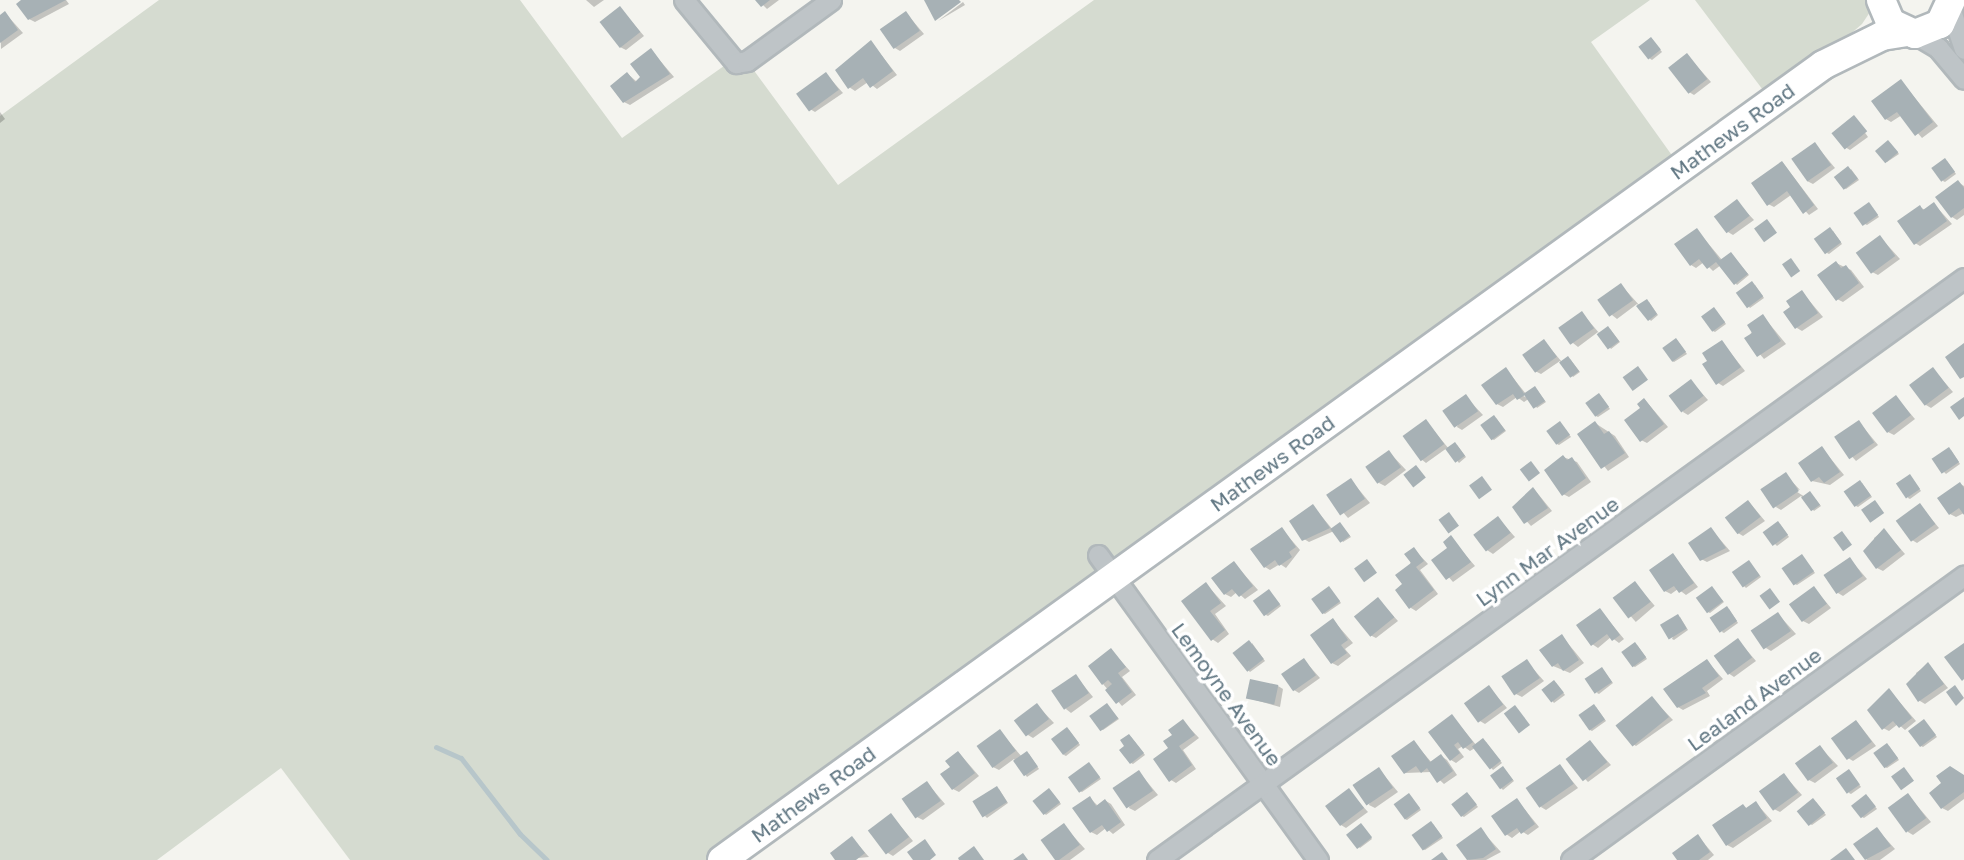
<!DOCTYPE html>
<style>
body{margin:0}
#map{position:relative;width:1964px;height:860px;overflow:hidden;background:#f4f4ef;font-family:"Golos Text",sans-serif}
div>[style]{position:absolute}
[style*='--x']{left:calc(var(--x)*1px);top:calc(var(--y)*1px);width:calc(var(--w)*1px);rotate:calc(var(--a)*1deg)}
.green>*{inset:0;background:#d5dbd0}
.shadow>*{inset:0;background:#0003;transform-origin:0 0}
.stream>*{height:5px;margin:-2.5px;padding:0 2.5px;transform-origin:2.5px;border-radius:2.5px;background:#b7c6ca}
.building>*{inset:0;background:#a7b1b5;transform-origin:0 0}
.roads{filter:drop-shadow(2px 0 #b1b8bb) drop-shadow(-2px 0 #b1b8bb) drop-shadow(0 2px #b1b8bb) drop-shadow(0 -2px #b1b8bb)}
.street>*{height:19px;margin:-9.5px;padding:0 9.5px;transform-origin:9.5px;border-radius:9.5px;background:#bec4c7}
.secondary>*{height:28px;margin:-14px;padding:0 14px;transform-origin:14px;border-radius:14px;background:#fff}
span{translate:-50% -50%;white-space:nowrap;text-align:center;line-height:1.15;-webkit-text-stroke:7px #fff;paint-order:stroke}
.street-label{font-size:21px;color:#617783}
</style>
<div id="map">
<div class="green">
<div style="clip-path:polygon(159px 0,520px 0,622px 138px,731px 61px,747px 61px,838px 185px,1094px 0,1650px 0,1591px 42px,1681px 168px,722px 860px,350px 860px,281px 768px,157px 860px,0 860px,0 116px)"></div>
<div style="clip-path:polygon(1695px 0,1878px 0,1862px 24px,1772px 102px)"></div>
</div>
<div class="shadow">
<div style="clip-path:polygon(24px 0,66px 0,69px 4px,35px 22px,29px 19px)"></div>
<div style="clip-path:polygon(586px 0,604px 0,594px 7px)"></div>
<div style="clip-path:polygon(758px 0,779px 0,767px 9px)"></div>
<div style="clip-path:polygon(963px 2px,965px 5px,938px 21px)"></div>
<div style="clip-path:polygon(620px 8px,644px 36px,626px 50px,620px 47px)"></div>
<div style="clip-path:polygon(5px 13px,23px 33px,1px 49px,0 17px)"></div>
<div style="clip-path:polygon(906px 13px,924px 34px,900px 51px,895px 48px)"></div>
<div style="clip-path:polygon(1652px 39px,1662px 52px,1652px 60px,1649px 58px)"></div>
<div style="clip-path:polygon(871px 42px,897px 75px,877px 89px,868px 82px,855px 91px,849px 87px)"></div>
<div style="clip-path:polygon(651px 50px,674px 77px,630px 105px,624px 102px,628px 74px,637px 82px,643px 78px)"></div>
<div style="clip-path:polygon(1687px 55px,1711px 82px,1694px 95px,1689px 92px)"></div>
<div style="clip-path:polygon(826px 74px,843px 93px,815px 112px,810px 109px)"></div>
<div style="clip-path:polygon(1901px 81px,1938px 126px,1922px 138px,1902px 115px,1891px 122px,1886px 119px)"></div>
<div style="clip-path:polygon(0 112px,5px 119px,0 123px)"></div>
<div style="clip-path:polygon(1854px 117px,1868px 137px,1850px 150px,1845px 147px)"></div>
<div style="clip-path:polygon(1890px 143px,1899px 154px,1887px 162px,1885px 161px)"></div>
<div style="clip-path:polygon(1815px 144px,1835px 168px,1813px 184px,1807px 181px)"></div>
<div style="clip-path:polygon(1947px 161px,1956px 174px,1945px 182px,1943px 181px)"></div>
<div style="clip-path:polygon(1783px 163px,1818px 209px,1809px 215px,1791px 195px,1774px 207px,1768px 204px)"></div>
<div style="clip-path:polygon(1851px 169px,1859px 180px,1846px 189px,1844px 188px)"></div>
<div style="clip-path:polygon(1958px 182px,1964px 186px,1964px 215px,1957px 220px,1952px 217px)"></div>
<div style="clip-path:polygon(1737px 202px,1754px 220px,1733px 235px,1728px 232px)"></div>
<div style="clip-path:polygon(1934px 204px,1952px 224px,1920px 246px,1915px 243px,1920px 207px,1925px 210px)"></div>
<div style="clip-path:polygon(1871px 206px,1879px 217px,1867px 225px,1865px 224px)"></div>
<div style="clip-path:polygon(1697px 230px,1722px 260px,1731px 254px,1749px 275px,1737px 285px,1721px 265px,1713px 271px,1704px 262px,1696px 268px,1691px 265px)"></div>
<div style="clip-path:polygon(1833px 231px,1842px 244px,1829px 254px,1827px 253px)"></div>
<div style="clip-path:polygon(1880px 237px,1900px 259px,1878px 275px,1872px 272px)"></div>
<div style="clip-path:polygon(1836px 263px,1851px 270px,1864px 287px,1843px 302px,1837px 299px)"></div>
<div style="clip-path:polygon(1621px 285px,1640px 306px,1649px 302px,1658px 315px,1651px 321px,1637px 304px,1617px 319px,1612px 315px)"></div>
<div style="clip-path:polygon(1755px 285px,1764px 298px,1750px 308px,1739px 294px)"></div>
<div style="clip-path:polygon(1802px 292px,1823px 317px,1802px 331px,1797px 328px)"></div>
<div style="clip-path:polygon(1716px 311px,1726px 324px,1715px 332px,1713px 331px)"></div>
<div style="clip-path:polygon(1582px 313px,1600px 334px,1610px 329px,1620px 342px,1611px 349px,1598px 332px,1578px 347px,1573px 343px)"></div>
<div style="clip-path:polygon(1763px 316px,1786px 344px,1764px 359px,1747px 339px)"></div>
<div style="clip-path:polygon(1677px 340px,1687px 354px,1674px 362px,1672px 361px)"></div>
<div style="clip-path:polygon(1544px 341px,1562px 362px,1570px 359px,1580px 372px,1573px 377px,1560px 361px,1541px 374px,1535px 371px)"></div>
<div style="clip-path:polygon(1722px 342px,1745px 371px,1723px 386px,1718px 383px)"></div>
<div style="clip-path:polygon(1506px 369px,1526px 394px,1517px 392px,1527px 398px,1537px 390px,1546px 402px,1537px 408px,1530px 398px,1524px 402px,1517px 397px,1503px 407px,1497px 404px)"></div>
<div style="clip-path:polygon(1933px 369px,1953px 392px,1931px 408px,1926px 405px)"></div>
<div style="clip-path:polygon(1691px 381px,1708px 400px,1688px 415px,1683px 412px)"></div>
<div style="clip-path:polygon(1600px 395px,1610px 409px,1598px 417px,1596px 416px)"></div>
<div style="clip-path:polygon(1466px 397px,1483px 415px,1462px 430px,1457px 427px)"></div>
<div style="clip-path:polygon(1896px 397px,1915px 419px,1894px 435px,1888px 432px)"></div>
<div style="clip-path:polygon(1645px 400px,1668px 427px,1647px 443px,1641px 440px)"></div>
<div style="clip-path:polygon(1496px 418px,1506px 431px,1494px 440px,1492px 439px)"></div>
<div style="clip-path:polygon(1426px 421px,1449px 449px,1457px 445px,1466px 457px,1459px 463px,1447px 448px,1426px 463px,1421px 459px)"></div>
<div style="clip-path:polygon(1859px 422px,1878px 445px,1856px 461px,1836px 438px)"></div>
<div style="clip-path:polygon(1595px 423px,1615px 436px,1629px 457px,1608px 471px,1579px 434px)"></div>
<div style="clip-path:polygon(1562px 425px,1571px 437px,1559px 445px,1557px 444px)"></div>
<div style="clip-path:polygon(1822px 448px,1844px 475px,1830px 485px,1812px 481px)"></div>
<div style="clip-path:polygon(1951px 450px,1960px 464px,1946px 474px,1944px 472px)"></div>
<div style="clip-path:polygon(1389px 452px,1406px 470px,1385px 486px,1379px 483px)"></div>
<div style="clip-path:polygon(1563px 457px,1577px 462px,1591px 482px,1569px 497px,1563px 494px)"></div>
<div style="clip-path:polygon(1786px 475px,1800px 490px,1791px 488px,1805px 497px,1812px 495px,1821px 506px,1814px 511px,1801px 496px,1781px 510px,1776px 507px)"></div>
<div style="clip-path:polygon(1912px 478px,1921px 491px,1910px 499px,1908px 498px)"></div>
<div style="clip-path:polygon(1351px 480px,1370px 503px,1348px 518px,1329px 496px)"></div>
<div style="clip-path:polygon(1862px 483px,1872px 497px,1858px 507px,1856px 506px)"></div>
<div style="clip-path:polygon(1960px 484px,1964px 486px,1964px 513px,1956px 517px,1950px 514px)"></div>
<div style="clip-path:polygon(1534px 489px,1552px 511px,1531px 526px,1515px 508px)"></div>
<div style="clip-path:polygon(1749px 502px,1765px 521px,1743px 536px,1738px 533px)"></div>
<div style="clip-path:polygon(1920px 505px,1939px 528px,1917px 543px,1912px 540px)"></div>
<div style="clip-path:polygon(1313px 506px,1333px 530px,1342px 526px,1351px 537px,1343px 542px,1334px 531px,1309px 542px,1304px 539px)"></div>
<div style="clip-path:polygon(1498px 518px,1515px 537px,1493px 554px,1487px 550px)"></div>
<div style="clip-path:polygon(1780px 524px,1789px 537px,1777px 546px,1775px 544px)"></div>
<div style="clip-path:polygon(1282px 529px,1300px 550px,1286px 568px,1280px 564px,1270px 570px,1265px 567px)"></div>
<div style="clip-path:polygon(1711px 529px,1730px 551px,1707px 562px,1701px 559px)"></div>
<div style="clip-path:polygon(1884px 530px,1905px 554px,1883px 571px,1877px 568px,1874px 538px)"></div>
<div style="clip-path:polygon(1451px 538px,1475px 566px,1453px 582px,1434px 560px,1450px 548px)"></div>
<div style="clip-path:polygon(1414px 549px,1428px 564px,1420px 570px,1438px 594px,1416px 611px,1411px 608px,1405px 584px)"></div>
<div style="clip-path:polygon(1673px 555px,1698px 587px,1686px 595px,1678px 589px,1671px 594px,1665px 591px,1651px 570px)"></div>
<div style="clip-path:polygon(1802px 556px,1815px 573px,1797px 585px,1795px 584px)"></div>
<div style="clip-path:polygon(1850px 559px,1867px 579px,1843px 596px,1838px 593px)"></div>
<div style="clip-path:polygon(1749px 562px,1761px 577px,1746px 588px,1744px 586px)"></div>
<div style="clip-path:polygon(1234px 563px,1258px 590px,1245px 599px,1237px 592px,1231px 597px,1225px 594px)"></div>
<div style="left:1635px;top:583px;width:30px;height:25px;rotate:49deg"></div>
<div style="clip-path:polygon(1206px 584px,1226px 606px,1215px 614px,1229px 634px,1218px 643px,1212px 639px)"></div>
<div style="clip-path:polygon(1329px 588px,1341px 603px,1325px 614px,1323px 613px)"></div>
<div style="clip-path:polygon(1712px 588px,1724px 602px,1710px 613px,1708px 612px)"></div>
<div style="clip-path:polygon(1814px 588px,1831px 608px,1809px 624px,1803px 621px)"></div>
<div style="clip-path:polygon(1271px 593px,1281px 606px,1268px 616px,1266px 615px)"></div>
<div style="clip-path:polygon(1378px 599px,1398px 621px,1376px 638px,1370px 635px)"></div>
<div style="clip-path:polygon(1729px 609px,1738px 623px,1724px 633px,1722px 632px)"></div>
<div style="clip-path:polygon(1600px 610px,1624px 639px,1619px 643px,1611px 637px,1598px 648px,1592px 644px)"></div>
<div style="clip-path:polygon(1778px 614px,1796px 634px,1771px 651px,1766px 648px)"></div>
<div style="clip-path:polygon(1680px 617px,1688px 630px,1674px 640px,1672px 639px)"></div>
<div style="clip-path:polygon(1333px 620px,1353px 643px,1345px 649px,1351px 656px,1338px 666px,1332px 663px)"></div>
<div style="clip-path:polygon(1562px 636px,1584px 663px,1570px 673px,1553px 666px)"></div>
<div style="clip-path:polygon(1738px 640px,1756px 661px,1734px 677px,1728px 673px)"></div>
<div style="clip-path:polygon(1252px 643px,1265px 661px,1250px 672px,1248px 670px)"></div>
<div style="clip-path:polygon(1637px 645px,1647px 659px,1635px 667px,1633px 666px)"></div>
<div style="clip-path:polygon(1111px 650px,1130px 671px,1122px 677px,1136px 695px,1122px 706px,1103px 684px)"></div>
<div style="clip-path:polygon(1304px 660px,1320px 678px,1299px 693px,1294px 690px)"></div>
<div style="clip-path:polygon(1707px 661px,1723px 679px,1707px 691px,1710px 696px,1683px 710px,1678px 707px)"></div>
<div style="clip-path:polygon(1527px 662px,1544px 681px,1522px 697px,1516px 694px)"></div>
<div style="clip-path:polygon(1928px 664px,1948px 688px,1925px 704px,1920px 701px,1916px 673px)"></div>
<div style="clip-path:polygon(1604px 671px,1613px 683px,1599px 694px,1597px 693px)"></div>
<div style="clip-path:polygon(1076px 676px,1093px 697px,1071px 713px,1066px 709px)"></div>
<div style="clip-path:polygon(1556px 683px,1565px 695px,1554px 703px,1543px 690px)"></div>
<div style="clip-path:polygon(1278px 686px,1283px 689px,1280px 707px,1248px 698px)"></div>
<div style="clip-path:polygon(1489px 687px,1507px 708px,1485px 724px,1480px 721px)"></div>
<div style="clip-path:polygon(1889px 690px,1916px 721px,1905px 730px,1898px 724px,1889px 731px,1883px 728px)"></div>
<div style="clip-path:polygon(1652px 698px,1673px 720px,1636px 746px,1630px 742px)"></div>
<div style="clip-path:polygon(1037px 705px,1054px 723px,1033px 738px,1028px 735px)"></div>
<div style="clip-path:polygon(1107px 705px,1119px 719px,1103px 730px,1101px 729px)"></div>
<div style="clip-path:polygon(1596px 707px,1606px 721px,1592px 731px,1590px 730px)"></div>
<div style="clip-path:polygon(1452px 716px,1477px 746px,1486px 742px,1502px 763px,1493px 770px,1475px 748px,1470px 751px,1463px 746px,1458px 749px,1464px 757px,1456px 763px,1451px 760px)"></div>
<div style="clip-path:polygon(1183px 721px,1199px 738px,1183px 750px,1196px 769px,1176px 783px,1171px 780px,1171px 749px)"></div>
<div style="clip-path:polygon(1924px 721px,1937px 737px,1923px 747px,1921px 746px)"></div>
<div style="clip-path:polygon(1857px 722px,1876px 746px,1853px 761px,1848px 758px)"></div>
<div style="clip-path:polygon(1069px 730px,1080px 745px,1066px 756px,1064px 755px)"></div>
<div style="clip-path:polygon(1000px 731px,1022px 757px,1029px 754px,1039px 769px,1027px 777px,1014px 759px,999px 770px,993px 767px)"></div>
<div style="clip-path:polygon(1131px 737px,1145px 755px,1133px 764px,1131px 763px)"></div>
<div style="clip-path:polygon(1414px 742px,1432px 763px,1441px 756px,1447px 760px,1457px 775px,1444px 784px,1431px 772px,1405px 773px)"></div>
<div style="clip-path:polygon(1590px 742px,1611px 765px,1588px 782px,1567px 759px)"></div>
<div style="clip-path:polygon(1889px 746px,1899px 760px,1887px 768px,1885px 767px)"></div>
<div style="clip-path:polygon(1820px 747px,1838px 766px,1815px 783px,1809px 780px)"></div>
<div style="clip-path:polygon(959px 753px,979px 776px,959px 792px,953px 789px,952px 767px)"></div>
<div style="clip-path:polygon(1089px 764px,1101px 779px,1082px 792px,1080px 791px)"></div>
<div style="clip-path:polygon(1560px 766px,1578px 788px,1546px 810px,1541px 807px)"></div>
<div style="clip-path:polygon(1379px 769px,1398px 792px,1375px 808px,1369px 805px)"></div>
<div style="clip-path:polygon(1505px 770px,1514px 781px,1503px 790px,1501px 788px)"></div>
<div style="clip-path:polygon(1139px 772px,1158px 795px,1135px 811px,1129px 808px)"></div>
<div style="clip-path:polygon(1851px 773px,1861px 787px,1851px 794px,1849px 793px)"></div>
<div style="clip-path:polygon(1784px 775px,1802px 795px,1780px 812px,1774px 809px)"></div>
<div style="clip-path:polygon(1964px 779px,1964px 799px,1948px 811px,1942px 808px)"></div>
<div style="clip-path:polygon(928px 784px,945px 804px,923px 820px,917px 817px)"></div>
<div style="clip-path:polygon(999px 789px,1008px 803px,987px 818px,985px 816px)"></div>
<div style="clip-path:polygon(1050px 790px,1061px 804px,1046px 815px,1044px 813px)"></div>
<div style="clip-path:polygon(1349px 791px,1368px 812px,1346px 828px,1341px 825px)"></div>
<div style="clip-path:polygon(1409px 795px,1421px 810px,1407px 820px,1405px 819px)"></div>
<div style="clip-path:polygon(1469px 795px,1478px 807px,1464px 817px,1462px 816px)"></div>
<div style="clip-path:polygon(1908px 795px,1931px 822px,1913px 835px,1908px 832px)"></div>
<div style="clip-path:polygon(1868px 797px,1877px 809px,1864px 818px,1862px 817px)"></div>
<div style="clip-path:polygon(1090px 798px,1098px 806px,1106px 801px,1111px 804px,1125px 825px,1113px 834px,1106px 828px,1097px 835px,1091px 832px)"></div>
<div style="clip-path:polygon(1517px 800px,1539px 827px,1528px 835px,1521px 831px,1512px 838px,1506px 834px)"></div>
<div style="clip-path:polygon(1816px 802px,1826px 815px,1812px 825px,1810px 824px)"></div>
<div style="clip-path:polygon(1756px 803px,1772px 821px,1733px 848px,1727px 845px,1743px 806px,1748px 809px)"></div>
<div style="clip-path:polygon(891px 815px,913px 841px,893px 856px,888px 853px)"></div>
<div style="clip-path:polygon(1433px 824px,1443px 838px,1425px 850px,1423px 849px)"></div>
<div style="clip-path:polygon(1064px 826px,1085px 849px,1070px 860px,1058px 860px,1044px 841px)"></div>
<div style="clip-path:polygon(1363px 826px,1372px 839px,1360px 848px,1348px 835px)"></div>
<div style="clip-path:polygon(1877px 829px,1895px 849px,1880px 860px,1867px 860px,1855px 844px)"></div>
<div style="clip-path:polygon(1481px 830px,1501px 852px,1486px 860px,1469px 860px,1459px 846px)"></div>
<div style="clip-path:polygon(1698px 836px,1714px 855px,1708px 860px,1679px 860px)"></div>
<div style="clip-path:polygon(852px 838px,869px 857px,837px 860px)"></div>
</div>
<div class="stream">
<div style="--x:436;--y:747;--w:27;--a:24"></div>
<div style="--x:461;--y:758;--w:96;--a:52.2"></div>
<div style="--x:520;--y:834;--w:37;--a:44"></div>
</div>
<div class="building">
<div style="clip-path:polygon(21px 0,66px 0,28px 20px,16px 4px)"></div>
<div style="clip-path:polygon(755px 0,770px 0,761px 7px)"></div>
<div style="clip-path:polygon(924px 0,959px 0,961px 2px,935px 21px)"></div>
<div style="left:620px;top:6px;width:33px;height:26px;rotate:52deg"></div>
<div style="clip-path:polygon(5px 11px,18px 30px,0 43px,0 15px)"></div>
<div style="left:906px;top:11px;width:24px;height:32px;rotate:55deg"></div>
<div style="left:1651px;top:37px;width:16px;height:16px;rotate:52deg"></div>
<div style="clip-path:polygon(871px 40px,893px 71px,870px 88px,863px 78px,848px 89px,835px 70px)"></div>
<div style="clip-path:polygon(651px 48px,670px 74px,623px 103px,610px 86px,627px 72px,635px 82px,640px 77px,630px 64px)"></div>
<div style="left:1687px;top:53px;width:33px;height:24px;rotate:52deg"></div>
<div style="left:826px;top:72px;width:22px;height:37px;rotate:54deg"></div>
<div style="clip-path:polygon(1901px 79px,1933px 122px,1915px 136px,1897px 112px,1885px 120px,1871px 101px)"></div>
<div style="left:1854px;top:115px;width:21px;height:29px;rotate:51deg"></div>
<div style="left:1888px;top:140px;width:16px;height:17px;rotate:50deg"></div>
<div style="left:1815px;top:142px;width:28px;height:29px;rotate:55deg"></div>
<div style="left:1945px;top:158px;width:17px;height:17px;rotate:54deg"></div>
<div style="clip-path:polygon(1782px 161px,1814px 205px,1803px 214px,1787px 191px,1767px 206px,1751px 183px)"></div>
<div style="left:1848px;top:166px;width:16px;height:18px;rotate:52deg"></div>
<div style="clip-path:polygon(1958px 180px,1964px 188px,1964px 208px,1951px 218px,1935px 197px)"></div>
<div style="left:1737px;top:199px;width:21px;height:29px;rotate:53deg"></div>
<div style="left:1869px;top:202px;width:16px;height:19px;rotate:55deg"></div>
<div style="clip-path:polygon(1934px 202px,1947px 221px,1914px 245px,1897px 221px,1920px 205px,1923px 210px)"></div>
<div style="left:1767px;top:219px;width:17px;height:16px;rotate:54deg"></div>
<div style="left:1830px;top:227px;width:19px;height:20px;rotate:54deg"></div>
<div style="clip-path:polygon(1697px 228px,1720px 260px,1731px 252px,1748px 274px,1734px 285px,1716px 262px,1707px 269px,1699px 259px,1690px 266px,1674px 244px)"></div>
<div style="left:1880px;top:235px;width:26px;height:30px;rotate:54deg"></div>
<div style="left:1791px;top:258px;width:16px;height:11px;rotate:55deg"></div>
<div style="clip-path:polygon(1836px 261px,1841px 268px,1846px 265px,1859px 283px,1836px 301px,1817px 275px)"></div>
<div style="left:1752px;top:281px;width:19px;height:20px;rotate:54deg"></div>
<div style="left:1621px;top:283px;width:21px;height:29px;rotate:55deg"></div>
<div style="clip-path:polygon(1802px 290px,1818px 313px,1795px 329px,1783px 312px,1790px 307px,1786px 301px)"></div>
<div style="clip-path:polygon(1647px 299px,1657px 314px,1648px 321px,1636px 306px)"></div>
<div style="left:1714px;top:307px;width:19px;height:16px;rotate:54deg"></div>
<div style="left:1582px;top:311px;width:21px;height:29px;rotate:55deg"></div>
<div style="clip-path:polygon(1763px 314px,1781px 341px,1757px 357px,1744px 338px,1752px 333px,1747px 325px)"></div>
<div style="left:1608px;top:326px;width:19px;height:14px;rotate:54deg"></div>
<div style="left:1676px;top:338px;width:17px;height:17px;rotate:54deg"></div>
<div style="left:1544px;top:339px;width:22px;height:27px;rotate:54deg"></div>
<div style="clip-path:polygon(1722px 340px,1741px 367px,1716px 385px,1702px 364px,1707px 361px,1702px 353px)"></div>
<div style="clip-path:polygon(1964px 343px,1964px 377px,1960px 379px,1945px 357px)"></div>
<div style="left:1568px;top:356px;width:19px;height:11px;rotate:54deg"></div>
<div style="left:1638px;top:366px;width:17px;height:19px;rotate:54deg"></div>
<div style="clip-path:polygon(1506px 367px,1525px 395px,1517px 400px,1513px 394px,1496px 405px,1481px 385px)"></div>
<div style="left:1933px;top:367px;width:26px;height:30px;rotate:53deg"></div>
<div style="left:1691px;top:379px;width:21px;height:28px;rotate:53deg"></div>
<div style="left:1535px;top:386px;width:18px;height:14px;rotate:56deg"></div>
<div style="left:1599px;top:393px;width:17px;height:17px;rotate:54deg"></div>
<div style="left:1466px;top:394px;width:21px;height:29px;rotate:55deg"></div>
<div style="left:1896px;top:395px;width:25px;height:30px;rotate:53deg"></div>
<div style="clip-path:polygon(1964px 397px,1964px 416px,1959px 420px,1950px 407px)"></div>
<div style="clip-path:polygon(1644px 398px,1664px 424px,1640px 442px,1624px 420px,1640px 408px,1637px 404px)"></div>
<div style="left:1494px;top:415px;width:19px;height:17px;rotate:54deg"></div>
<div style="left:1426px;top:419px;width:31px;height:29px;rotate:54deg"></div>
<div style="left:1859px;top:420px;width:27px;height:30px;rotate:56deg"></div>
<div style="left:1560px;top:421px;width:17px;height:17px;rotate:54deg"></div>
<div style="clip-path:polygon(1595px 421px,1604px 434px,1609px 431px,1625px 453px,1601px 469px,1577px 434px)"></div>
<div style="left:1455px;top:442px;width:17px;height:12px;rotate:54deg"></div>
<div style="clip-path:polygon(1822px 446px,1840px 472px,1824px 483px,1819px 477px,1811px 482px,1798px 463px)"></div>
<div style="left:1949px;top:447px;width:18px;height:21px;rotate:56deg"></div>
<div style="left:1389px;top:450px;width:21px;height:29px;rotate:55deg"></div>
<div style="clip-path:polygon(1563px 455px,1567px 460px,1572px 457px,1586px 478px,1562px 496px,1544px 470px)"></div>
<div style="left:1531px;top:461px;width:15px;height:14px;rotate:53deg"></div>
<div style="left:1416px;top:465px;width:16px;height:16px;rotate:52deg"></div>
<div style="left:1786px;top:472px;width:23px;height:31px;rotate:56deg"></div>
<div style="left:1910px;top:474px;width:18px;height:17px;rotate:56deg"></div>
<div style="left:1482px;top:476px;width:17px;height:16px;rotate:54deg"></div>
<div style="left:1351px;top:478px;width:25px;height:30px;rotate:56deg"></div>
<div style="left:1860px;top:480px;width:19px;height:20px;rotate:55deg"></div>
<div style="clip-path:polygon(1960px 482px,1964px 488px,1964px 515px,1959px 508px,1949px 515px,1937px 498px)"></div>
<div style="clip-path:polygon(1533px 487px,1548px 508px,1524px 524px,1512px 507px)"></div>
<div style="left:1810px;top:491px;width:17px;height:11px;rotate:54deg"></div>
<div style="left:1748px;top:500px;width:21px;height:29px;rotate:53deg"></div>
<div style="left:1875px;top:500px;width:16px;height:17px;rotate:55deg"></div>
<div style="left:1920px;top:503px;width:26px;height:30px;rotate:54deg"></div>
<div style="clip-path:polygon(1313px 504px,1330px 528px,1302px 541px,1289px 521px)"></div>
<div style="left:1449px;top:512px;width:17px;height:13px;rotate:54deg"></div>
<div style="left:1498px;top:516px;width:21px;height:31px;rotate:53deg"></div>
<div style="left:1778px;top:521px;width:17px;height:19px;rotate:54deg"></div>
<div style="left:1340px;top:522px;width:17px;height:12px;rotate:54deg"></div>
<div style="clip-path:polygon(1282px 527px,1296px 547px,1289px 552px,1292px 557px,1279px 566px,1275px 560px,1264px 568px,1250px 549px)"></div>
<div style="clip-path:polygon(1711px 527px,1726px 548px,1700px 561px,1688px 543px)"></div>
<div style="clip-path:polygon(1884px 528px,1901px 550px,1876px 569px,1863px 551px)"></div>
<div style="left:1842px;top:531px;width:17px;height:11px;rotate:54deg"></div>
<div style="clip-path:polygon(1451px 535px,1471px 562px,1446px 580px,1431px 560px,1447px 548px,1443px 542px)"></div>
<div style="clip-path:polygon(1414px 547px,1424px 561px,1416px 567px,1434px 590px,1409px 609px,1395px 590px,1402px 584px,1395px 575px,1411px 563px,1404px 554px)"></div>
<div style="clip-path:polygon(1673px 553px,1694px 583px,1679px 593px,1674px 586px,1664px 592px,1649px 570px)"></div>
<div style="left:1802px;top:554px;width:21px;height:25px;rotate:55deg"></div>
<div style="left:1850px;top:557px;width:23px;height:32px;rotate:56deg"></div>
<div style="left:1367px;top:559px;width:17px;height:16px;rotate:54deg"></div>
<div style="left:1749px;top:560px;width:19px;height:21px;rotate:55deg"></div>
<div style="clip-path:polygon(1234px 561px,1253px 586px,1239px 597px,1232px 589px,1224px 595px,1211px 578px)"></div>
<div style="left:1635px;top:581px;width:26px;height:28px;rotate:53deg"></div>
<div style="clip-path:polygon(1206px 582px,1221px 603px,1210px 611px,1225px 630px,1211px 641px,1181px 601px)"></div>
<div style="left:1329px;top:586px;width:19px;height:22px;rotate:54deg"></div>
<div style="left:1712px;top:586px;width:19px;height:20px;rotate:54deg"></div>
<div style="left:1814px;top:586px;width:22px;height:31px;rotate:54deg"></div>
<div style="left:1770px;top:588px;width:17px;height:13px;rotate:54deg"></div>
<div style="left:1269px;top:589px;width:19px;height:20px;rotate:54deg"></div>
<div style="left:1378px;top:597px;width:26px;height:31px;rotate:51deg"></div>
<div style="left:1727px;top:606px;width:18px;height:21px;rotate:56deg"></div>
<div style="clip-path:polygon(1600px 608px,1620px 635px,1612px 641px,1607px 634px,1591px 646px,1576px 625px)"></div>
<div style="left:1778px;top:612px;width:23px;height:33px;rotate:56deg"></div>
<div style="left:1678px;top:614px;width:17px;height:21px;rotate:59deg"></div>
<div style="clip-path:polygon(1333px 618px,1348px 640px,1341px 645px,1347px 653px,1331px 664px,1310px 635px)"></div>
<div style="clip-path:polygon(1562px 634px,1579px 660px,1563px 671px,1558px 663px,1552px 667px,1539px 650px)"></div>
<div style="left:1738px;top:638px;width:24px;height:30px;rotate:54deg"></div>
<div style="left:1249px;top:640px;width:24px;height:21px;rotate:52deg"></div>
<div style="left:1635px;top:642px;width:19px;height:17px;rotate:54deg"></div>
<div style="clip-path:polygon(1964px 643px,1964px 679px,1962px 681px,1944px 657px)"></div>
<div style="clip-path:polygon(1111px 648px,1126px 667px,1118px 673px,1132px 692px,1116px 704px,1105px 690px,1112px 684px,1108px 680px,1102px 685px,1088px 666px)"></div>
<div style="left:1304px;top:658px;width:21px;height:28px;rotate:55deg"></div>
<div style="left:1527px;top:659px;width:23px;height:31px;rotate:56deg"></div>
<div style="clip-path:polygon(1707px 659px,1719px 676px,1702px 688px,1706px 693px,1677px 708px,1663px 689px)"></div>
<div style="clip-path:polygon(1928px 662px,1944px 684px,1918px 702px,1906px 684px)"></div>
<div style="left:1602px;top:667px;width:18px;height:21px;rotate:56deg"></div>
<div style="left:1076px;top:674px;width:23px;height:30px;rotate:56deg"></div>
<div style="left:1250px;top:679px;width:29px;height:20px;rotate:12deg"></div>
<div style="left:1554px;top:680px;width:16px;height:16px;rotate:52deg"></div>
<div style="left:1489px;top:685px;width:24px;height:31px;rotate:54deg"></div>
<div style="clip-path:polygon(1955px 685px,1964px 698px,1956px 706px,1946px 692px)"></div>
<div style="clip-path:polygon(1889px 688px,1912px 718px,1899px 728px,1893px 721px,1882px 730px,1867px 710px)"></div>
<div style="left:1652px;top:696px;width:27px;height:47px;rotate:51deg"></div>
<div style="left:1037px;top:703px;width:20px;height:29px;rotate:53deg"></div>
<div style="left:1107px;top:703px;width:19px;height:22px;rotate:54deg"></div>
<div style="left:1594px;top:704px;width:19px;height:19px;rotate:55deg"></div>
<div style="left:1515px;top:705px;width:25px;height:14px;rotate:53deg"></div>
<div style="clip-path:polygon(1452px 714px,1473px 742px,1463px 749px,1458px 742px,1454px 745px,1460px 753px,1450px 761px,1428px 732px)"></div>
<div style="clip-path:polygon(1183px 719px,1195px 735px,1179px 746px,1192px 765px,1169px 782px,1153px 759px,1168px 748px,1163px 741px,1172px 735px,1168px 730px)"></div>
<div style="left:1924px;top:719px;width:20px;height:20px;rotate:53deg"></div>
<div style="left:1856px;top:720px;width:27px;height:31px;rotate:54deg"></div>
<div style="left:1067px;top:727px;width:20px;height:20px;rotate:53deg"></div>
<div style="left:1000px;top:729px;width:27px;height:29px;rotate:54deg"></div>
<div style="clip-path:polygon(1129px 734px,1144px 753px,1130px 764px,1119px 750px,1124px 746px,1120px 740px)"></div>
<div style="left:1483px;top:738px;width:29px;height:14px;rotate:52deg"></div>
<div style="clip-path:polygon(1414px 740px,1430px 762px,1441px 754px,1453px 771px,1437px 783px,1427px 768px,1421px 773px,1416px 766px,1404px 774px,1391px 756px)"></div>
<div style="left:1590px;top:740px;width:28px;height:31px;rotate:52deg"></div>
<div style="left:1887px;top:743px;width:19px;height:17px;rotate:54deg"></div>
<div style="left:1820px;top:745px;width:22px;height:31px;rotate:54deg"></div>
<div style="clip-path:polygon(958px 751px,975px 773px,952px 790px,940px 774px,950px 767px,945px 761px)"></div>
<div style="left:1027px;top:751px;width:19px;height:17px;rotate:55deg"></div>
<div style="left:1089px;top:762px;width:19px;height:26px;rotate:54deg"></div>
<div style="left:1560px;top:764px;width:24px;height:42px;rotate:55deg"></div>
<div style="left:1503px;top:766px;width:17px;height:16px;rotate:54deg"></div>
<div style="clip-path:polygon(1950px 766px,1964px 775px,1964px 792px,1941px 809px,1929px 793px,1941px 783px,1936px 776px)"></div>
<div style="left:1379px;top:767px;width:25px;height:32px;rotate:56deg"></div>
<div style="left:1904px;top:767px;width:17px;height:16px;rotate:54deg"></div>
<div style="left:1849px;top:769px;width:19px;height:16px;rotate:55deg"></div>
<div style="left:1139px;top:770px;width:25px;height:32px;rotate:56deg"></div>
<div style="left:1784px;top:773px;width:24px;height:31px;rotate:54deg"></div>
<div style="left:927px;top:781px;width:24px;height:31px;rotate:55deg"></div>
<div style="left:997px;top:786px;width:19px;height:29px;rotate:58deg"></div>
<div style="left:1049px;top:788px;width:18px;height:21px;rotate:52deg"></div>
<div style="left:1349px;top:788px;width:25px;height:30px;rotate:53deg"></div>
<div style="left:1467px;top:792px;width:16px;height:20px;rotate:52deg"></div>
<div style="left:1409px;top:793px;width:19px;height:19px;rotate:54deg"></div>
<div style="left:1908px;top:793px;width:31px;height:25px;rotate:54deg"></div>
<div style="left:1866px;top:794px;width:16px;height:19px;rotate:52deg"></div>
<div style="clip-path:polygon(1090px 796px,1096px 806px,1105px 799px,1121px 822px,1107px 832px,1102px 825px,1090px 833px,1072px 808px)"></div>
<div style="clip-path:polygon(1517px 798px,1535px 824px,1521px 834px,1517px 828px,1505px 836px,1491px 816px)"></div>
<div style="left:1813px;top:798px;width:19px;height:21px;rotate:51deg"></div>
<div style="clip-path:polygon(1756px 801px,1767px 818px,1726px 846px,1712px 825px,1743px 804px,1746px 808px)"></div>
<div style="left:891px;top:813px;width:30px;height:29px;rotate:53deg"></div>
<div style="left:1431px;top:821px;width:19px;height:24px;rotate:54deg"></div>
<div style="left:1064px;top:823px;width:27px;height:29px;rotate:54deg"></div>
<div style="left:1361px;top:823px;width:18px;height:19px;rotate:52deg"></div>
<div style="clip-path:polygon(1481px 827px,1496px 849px,1483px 858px,1467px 860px,1456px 845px)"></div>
<div style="clip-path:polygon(1877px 827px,1891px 846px,1865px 860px,1853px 844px)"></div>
<div style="clip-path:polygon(1698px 834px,1710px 852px,1699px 860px,1677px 860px,1672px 853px)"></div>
<div style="clip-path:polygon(852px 836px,865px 853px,856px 860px,835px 860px,830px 853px)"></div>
<div style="clip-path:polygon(925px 839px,936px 855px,930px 860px,913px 860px,907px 852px)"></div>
<div style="clip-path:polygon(974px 846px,984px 860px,959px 860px,958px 858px)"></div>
<div style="clip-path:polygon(1846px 848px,1855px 860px,1830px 860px)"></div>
<div style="clip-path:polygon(1442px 852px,1448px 860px,1431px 860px)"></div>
<div style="clip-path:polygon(1023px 853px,1028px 860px,1013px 860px)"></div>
</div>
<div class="roads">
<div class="street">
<div style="--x:684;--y:0;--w:82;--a:50.5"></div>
<div style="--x:736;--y:63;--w:11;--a:-10"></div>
<div style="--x:747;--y:61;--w:104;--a:-36"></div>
<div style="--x:1950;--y:8;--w:43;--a:71.1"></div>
<div style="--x:1915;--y:34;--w:27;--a:31"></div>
<div style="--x:1938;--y:48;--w:40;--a:50"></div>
<div style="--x:1098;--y:555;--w:376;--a:54.2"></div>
<div style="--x:1157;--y:860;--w:995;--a:-35.8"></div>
<div style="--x:1571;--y:860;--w:485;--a:-35.9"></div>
</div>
<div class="secondary">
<div style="--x:1881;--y:0;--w:25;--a:67"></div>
<div style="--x:1891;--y:23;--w:26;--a:25"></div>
<div style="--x:1915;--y:34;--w:27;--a:-22"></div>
<div style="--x:1940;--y:24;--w:26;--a:-65"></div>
<div style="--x:722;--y:860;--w:1358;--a:-35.83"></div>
<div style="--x:1823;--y:65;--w:66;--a:-26.2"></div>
<div style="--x:1882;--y:36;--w:24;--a:-9"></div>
</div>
</div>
<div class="street-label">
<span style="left:1732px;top:131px;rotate:-36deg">Mathews Road</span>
<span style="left:1272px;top:463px;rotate:-36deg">Mathews Road</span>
<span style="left:1547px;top:551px;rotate:-36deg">Lynn Mar Avenue</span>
<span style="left:1227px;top:694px;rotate:54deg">Lemoyne Avenue</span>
<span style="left:1754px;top:699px;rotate:-36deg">Lealand Avenue</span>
<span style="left:813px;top:794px;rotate:-36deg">Mathews Road</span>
</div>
</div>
